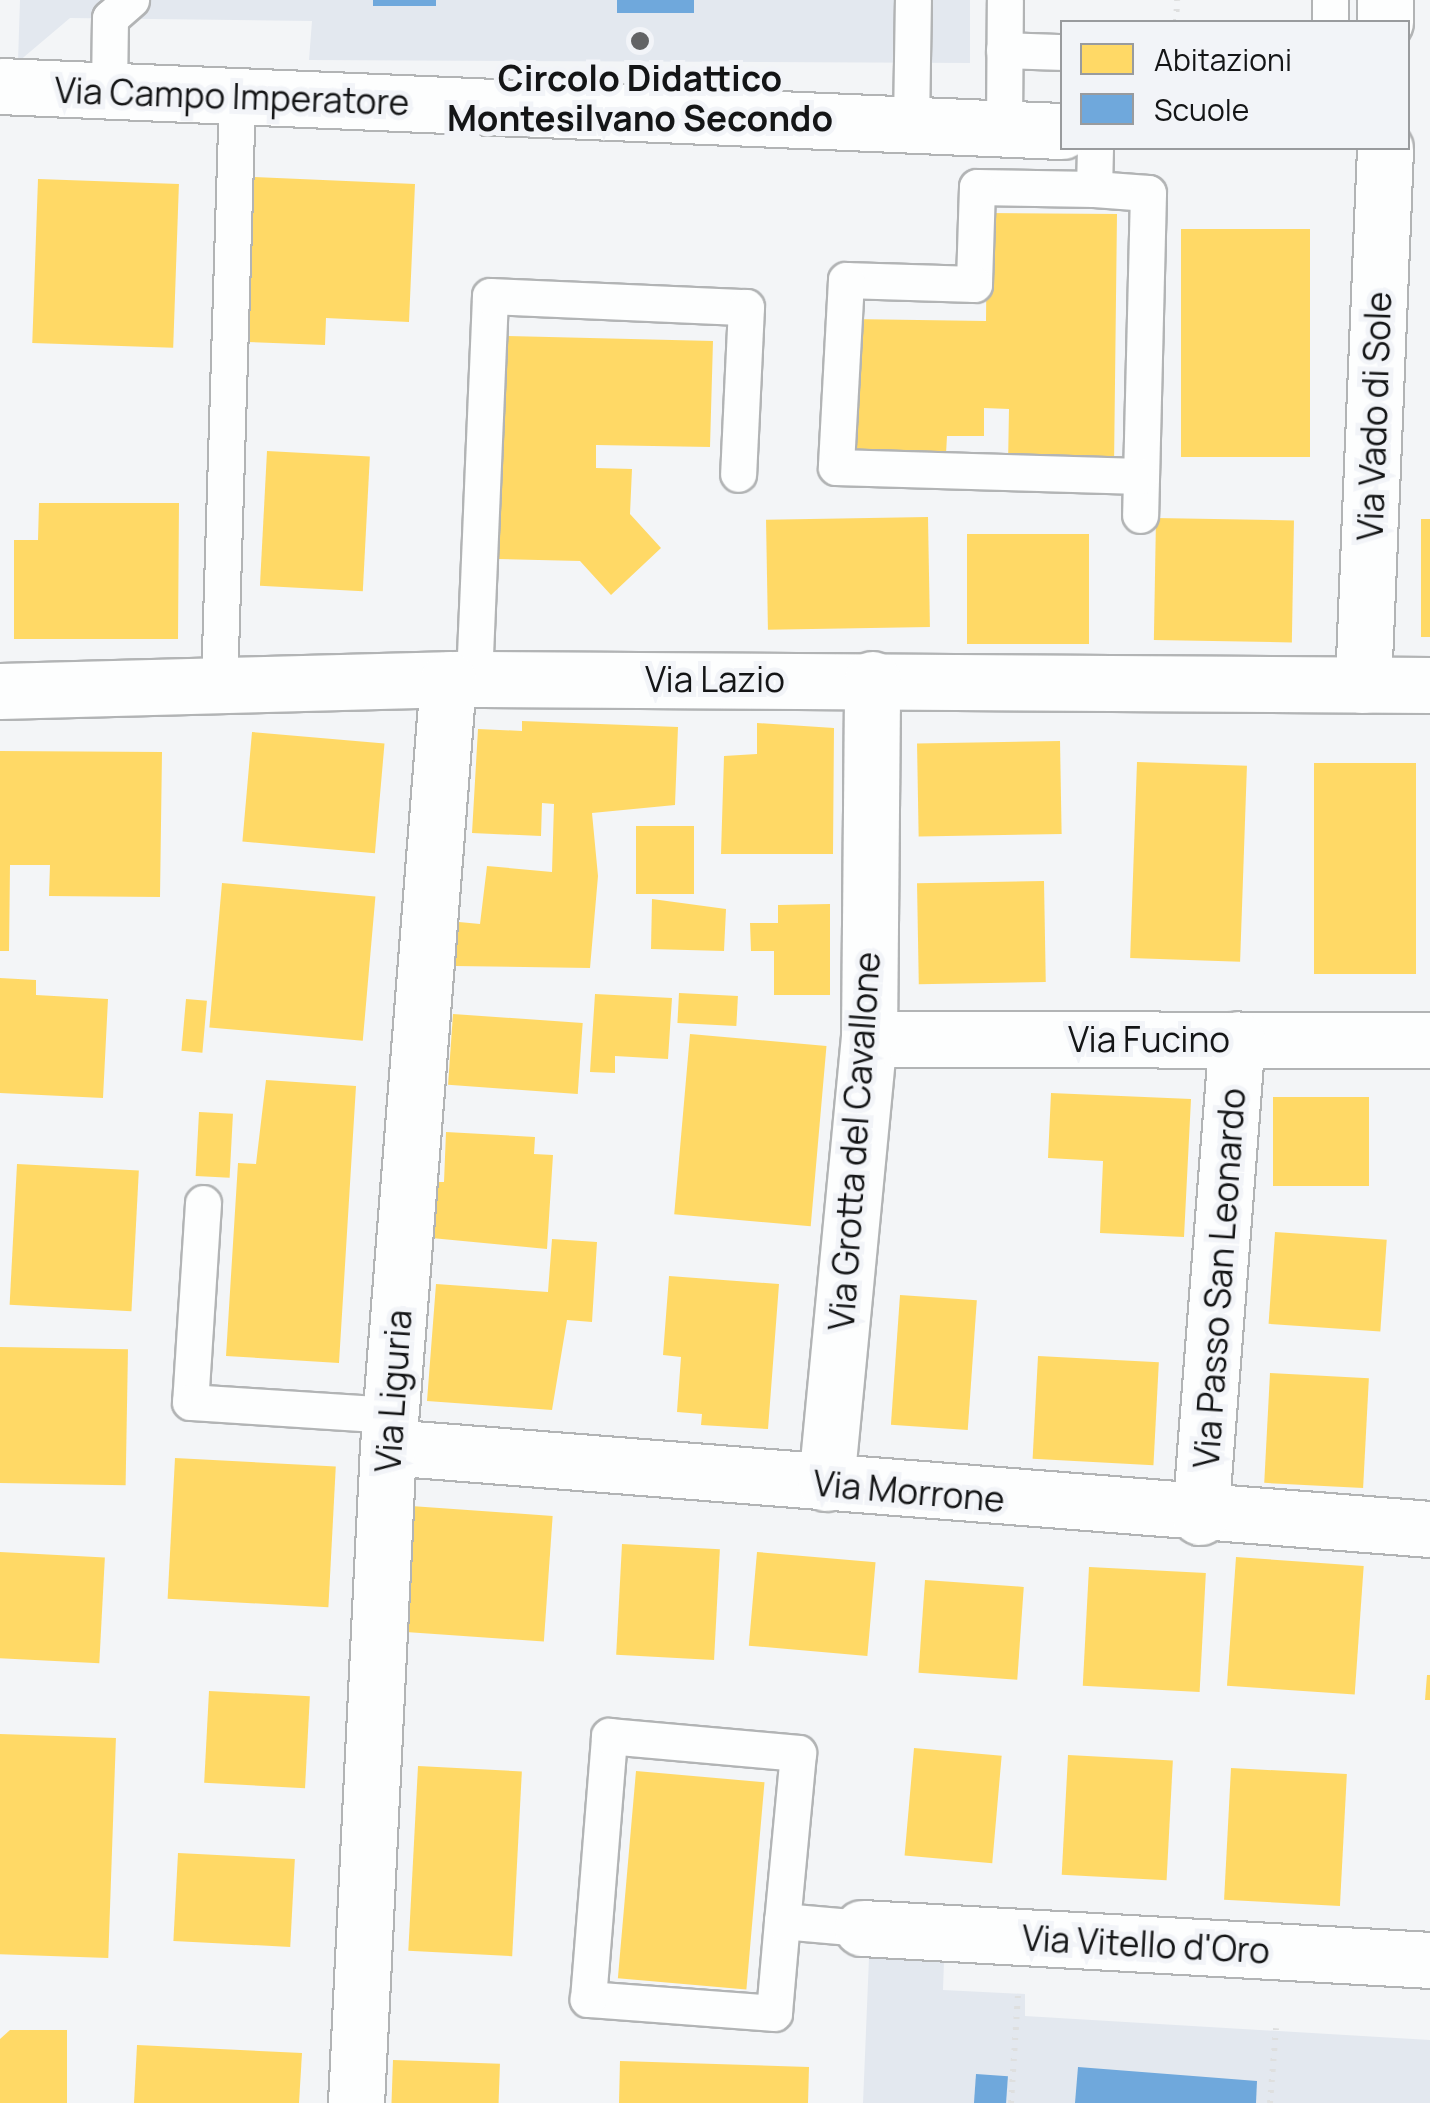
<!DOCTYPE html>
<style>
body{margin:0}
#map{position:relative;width:1430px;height:2103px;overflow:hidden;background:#f3f5f7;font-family:Manrope,sans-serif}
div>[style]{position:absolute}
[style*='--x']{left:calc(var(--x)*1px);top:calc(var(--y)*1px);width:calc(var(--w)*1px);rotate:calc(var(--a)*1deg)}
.built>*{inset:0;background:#e3e8ef}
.homes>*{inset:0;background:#ffd966;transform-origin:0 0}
.schools>*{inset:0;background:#6fa8dc;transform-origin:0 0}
.path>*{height:6px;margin-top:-3px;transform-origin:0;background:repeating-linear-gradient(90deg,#dedfdf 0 2.5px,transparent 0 10.5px)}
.roads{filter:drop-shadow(2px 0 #b2b4b5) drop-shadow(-2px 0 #b2b4b5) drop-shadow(0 2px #b2b4b5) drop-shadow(0 -2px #b2b4b5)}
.lane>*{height:35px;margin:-17.5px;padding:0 17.5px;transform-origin:17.5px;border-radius:17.5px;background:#fdfefe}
.street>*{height:55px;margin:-27.5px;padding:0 27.5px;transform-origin:27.5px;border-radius:27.5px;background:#fdfefe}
.dots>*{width:28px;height:28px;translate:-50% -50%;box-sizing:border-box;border:5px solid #f2f4f8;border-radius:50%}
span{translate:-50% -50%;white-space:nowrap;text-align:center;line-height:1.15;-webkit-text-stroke:10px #f2f4f8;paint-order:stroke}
.poi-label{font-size:35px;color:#141516;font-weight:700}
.street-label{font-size:35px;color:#141516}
.legend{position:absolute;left:1060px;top:20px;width:350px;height:130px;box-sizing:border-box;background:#f2f4f8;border:2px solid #999b9e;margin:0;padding:12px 18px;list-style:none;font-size:30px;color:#141516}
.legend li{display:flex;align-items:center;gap:20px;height:50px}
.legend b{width:50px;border:2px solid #999b9e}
</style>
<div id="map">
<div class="built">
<div style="clip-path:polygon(20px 0,970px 0,970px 63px,309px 60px,312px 21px,70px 18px,18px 62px)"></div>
<div style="clip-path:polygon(869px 1958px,944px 1961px,943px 1990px,1025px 1994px,1025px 2016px,1430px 2040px,1430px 2103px,863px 2103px)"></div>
</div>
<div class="homes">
<div style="clip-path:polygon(253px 177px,415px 184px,409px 322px,326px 318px,325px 345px,247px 342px)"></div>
<div style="left:38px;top:179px;width:141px;height:164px;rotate:2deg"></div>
<div style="clip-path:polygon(987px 213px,1117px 214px,1114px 467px,1008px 465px,1009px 409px,984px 408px,984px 436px,947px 436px,946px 454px,849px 453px,850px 319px,986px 321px)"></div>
<div style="left:1181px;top:229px;width:129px;height:228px"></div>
<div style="clip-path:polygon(505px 336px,713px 341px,710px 447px,596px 445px,596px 468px,632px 469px,630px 514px,661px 548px,611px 595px,580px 561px,498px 559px)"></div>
<div style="left:267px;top:451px;width:103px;height:135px;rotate:3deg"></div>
<div style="clip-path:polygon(39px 503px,179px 503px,178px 639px,14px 639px,14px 540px,38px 540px)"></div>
<div style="left:928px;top:517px;width:110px;height:162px;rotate:89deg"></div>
<div style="left:1156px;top:518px;width:138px;height:122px;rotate:1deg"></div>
<div style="left:1421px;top:519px;width:9px;height:118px"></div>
<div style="left:1089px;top:534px;width:110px;height:122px;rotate:90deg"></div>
<div style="clip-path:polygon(522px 721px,678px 727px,675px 805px,592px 813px,598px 876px,590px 968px,455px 966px,459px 922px,480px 924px,487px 866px,552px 872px,554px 804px,542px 803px,541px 836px,472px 833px,478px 729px,522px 731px)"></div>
<div style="clip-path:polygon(757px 723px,834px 728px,833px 854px,721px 854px,724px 756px,757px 754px)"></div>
<div style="left:252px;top:732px;width:133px;height:110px;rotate:5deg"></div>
<div style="left:1060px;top:741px;width:93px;height:143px;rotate:89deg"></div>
<div style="clip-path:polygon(0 751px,162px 752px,160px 897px,49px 896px,50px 865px,10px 865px,9px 951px,0 951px)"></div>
<div style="left:1137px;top:762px;width:110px;height:196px;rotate:2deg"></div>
<div style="left:1416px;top:763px;width:211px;height:102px;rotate:90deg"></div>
<div style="left:636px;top:826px;width:58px;height:68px"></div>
<div style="left:1044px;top:881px;width:101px;height:127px;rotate:89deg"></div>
<div style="left:222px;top:883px;width:154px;height:145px;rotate:5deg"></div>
<div style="clip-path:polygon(652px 899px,726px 909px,724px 951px,651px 949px)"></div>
<div style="clip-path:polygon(830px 904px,830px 995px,774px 995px,774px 951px,751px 951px,750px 923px,778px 923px,778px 905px)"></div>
<div style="clip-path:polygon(0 978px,36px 980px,36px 995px,108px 999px,103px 1098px,0 1093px)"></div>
<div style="left:679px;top:993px;width:59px;height:30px;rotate:3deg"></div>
<div style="clip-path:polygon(595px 994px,672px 998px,668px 1059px,615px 1056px,615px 1073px,590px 1072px)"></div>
<div style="left:186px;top:999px;width:21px;height:52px;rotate:5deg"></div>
<div style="left:453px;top:1014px;width:130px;height:71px;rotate:4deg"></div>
<div style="left:690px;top:1034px;width:137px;height:181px;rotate:5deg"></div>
<div style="clip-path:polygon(266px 1080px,356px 1086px,339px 1363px,226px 1356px,238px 1163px,256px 1164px)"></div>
<div style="clip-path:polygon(1051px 1093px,1191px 1099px,1184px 1237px,1100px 1233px,1103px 1161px,1048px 1158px)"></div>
<div style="left:1273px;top:1097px;width:96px;height:89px"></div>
<div style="left:199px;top:1112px;width:34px;height:64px;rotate:3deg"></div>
<div style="clip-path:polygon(446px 1132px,535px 1137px,534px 1154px,553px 1155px,547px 1249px,421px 1237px,424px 1182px,444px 1182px)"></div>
<div style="left:17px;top:1164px;width:122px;height:141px;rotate:3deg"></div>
<div style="left:1275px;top:1232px;width:112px;height:92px;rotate:4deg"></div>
<div style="clip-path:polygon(552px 1239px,597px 1242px,592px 1322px,567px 1320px,552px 1410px,427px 1401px,436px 1284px,548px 1292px)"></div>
<div style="clip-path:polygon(669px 1276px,779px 1284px,768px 1429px,701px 1425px,702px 1414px,677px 1412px,681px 1357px,663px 1355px)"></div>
<div style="left:900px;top:1295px;width:77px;height:130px;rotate:4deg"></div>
<div style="left:0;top:1347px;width:128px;height:136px;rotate:1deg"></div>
<div style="left:1038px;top:1356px;width:121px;height:103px;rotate:3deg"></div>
<div style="left:1270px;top:1373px;width:99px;height:110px;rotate:3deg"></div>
<div style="left:175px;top:1458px;width:161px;height:141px;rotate:3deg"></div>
<div style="left:411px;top:1506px;width:142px;height:126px;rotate:4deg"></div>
<div style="left:622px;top:1544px;width:98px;height:111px;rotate:3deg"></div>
<div style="left:0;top:1552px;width:105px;height:106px;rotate:3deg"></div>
<div style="left:757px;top:1552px;width:119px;height:94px;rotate:5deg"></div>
<div style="left:1236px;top:1557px;width:128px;height:129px;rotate:4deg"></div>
<div style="left:1089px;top:1567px;width:117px;height:119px;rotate:3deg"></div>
<div style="left:925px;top:1580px;width:99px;height:93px;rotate:4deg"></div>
<div style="clip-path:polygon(1427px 1675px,1430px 1675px,1430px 1700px,1425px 1700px)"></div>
<div style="left:209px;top:1691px;width:101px;height:92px;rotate:3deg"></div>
<div style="left:0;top:1734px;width:116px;height:220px;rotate:2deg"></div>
<div style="left:914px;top:1748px;width:88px;height:108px;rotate:5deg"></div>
<div style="left:1068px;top:1755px;width:105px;height:120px;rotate:3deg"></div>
<div style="left:418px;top:1766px;width:104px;height:185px;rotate:3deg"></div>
<div style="left:1231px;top:1768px;width:116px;height:132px;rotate:3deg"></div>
<div style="left:636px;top:1771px;width:129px;height:208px;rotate:5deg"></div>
<div style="left:178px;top:1853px;width:117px;height:88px;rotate:3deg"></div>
<div style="clip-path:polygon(10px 2030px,67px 2030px,67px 2103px,0 2103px,0 2039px)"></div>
<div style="clip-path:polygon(137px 2045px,302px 2053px,299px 2103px,134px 2103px)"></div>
<div style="left:393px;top:2060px;width:107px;height:43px;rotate:2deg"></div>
<div style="clip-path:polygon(620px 2061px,809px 2067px,808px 2103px,619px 2103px)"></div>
</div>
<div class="schools">
<div style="left:373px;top:0;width:63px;height:6px"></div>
<div style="left:617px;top:0;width:77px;height:13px"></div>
<div style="clip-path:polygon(1078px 2067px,1257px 2081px,1256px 2103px,1075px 2103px)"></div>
<div style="left:976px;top:2074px;width:32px;height:29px;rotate:4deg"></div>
</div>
<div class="path">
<div style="--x:1176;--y:22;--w:22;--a:-87"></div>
<div style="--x:1011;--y:2103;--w:109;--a:-86.3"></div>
<div style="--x:1270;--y:2103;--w:75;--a:-85.4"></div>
</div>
<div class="roads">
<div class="lane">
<div style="--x:1330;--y:22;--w:22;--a:-90"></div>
<div style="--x:1004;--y:50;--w:58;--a:2"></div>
<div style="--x:109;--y:90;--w:72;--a:-89.2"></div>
<div style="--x:110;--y:18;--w:28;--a:-41"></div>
<div style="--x:911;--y:124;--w:124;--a:-89.1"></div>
<div style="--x:1004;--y:128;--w:128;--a:-89.6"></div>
<div style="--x:1095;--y:148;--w:41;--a:91.4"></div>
<div style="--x:1094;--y:189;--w:54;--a:4.2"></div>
<div style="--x:1148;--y:193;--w:322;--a:91.4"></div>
<div style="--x:1094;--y:189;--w:117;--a:-179"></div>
<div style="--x:977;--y:187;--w:97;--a:91.8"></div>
<div style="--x:974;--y:284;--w:128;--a:-178.2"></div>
<div style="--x:846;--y:280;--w:187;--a:93.1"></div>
<div style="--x:836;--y:467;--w:304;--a:1.7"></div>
<div style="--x:474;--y:679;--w:383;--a:-87.6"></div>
<div style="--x:490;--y:296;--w:256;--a:2.5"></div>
<div style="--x:746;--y:307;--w:167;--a:92.7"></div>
<div style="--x:219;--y:685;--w:589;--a:-88.25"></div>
<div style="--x:203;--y:1203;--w:199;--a:93.7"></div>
<div style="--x:190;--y:1402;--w:200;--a:3.7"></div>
<div style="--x:782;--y:1921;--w:92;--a:95"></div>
<div style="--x:774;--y:2013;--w:187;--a:-175.7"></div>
<div style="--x:588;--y:1999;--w:264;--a:-85.4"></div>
<div style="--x:609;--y:1736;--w:190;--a:5.1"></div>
<div style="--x:798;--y:1753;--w:169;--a:95.4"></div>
<div style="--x:782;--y:1921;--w:80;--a:5"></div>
</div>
<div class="street">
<div style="--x:1385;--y:0;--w:22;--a:90"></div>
<div style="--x:0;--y:86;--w:1063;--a:2.43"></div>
<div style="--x:1363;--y:685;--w:537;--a:-87.65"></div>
<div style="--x:0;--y:691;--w:474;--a:-1.5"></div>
<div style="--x:474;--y:679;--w:956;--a:0.36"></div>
<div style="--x:869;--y:1039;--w:561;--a:0.1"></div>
<div style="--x:388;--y:1447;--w:1045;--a:4.5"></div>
<div style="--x:826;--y:1483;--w:446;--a:-84.5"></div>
<div style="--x:869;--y:1039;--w:360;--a:-89.5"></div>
<div style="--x:1200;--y:1517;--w:479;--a:-85.6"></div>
<div style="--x:862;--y:1928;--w:569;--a:3.22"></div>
<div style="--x:356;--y:2103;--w:657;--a:-87.21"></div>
<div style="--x:388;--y:1447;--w:770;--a:-85.53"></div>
</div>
</div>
<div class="dots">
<div style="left:640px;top:41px;background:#626365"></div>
</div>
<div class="poi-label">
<span style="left:640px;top:98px">Circolo Didattico<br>Montesilvano Secondo</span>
</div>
<div class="street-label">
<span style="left:232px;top:96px;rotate:2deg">Via Campo Imperatore</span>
<span style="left:1374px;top:416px;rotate:-88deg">Via Vado di Sole</span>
<span style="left:715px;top:679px">Via Lazio</span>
<span style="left:1149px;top:1039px">Via Fucino</span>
<span style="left:854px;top:1141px;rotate:-86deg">Via Grotta del Cavallone</span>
<span style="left:1219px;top:1278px;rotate:-86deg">Via Passo San Leonardo</span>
<span style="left:393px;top:1391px;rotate:-86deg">Via Liguria</span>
<span style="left:909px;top:1491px;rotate:5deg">Via Morrone</span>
<span style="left:1146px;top:1944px;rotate:3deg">Via Vitello d'Oro</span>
</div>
<ul class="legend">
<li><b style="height:28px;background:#ffd966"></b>Abitazioni</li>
<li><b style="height:28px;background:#6fa8dc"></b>Scuole</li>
</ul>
</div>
